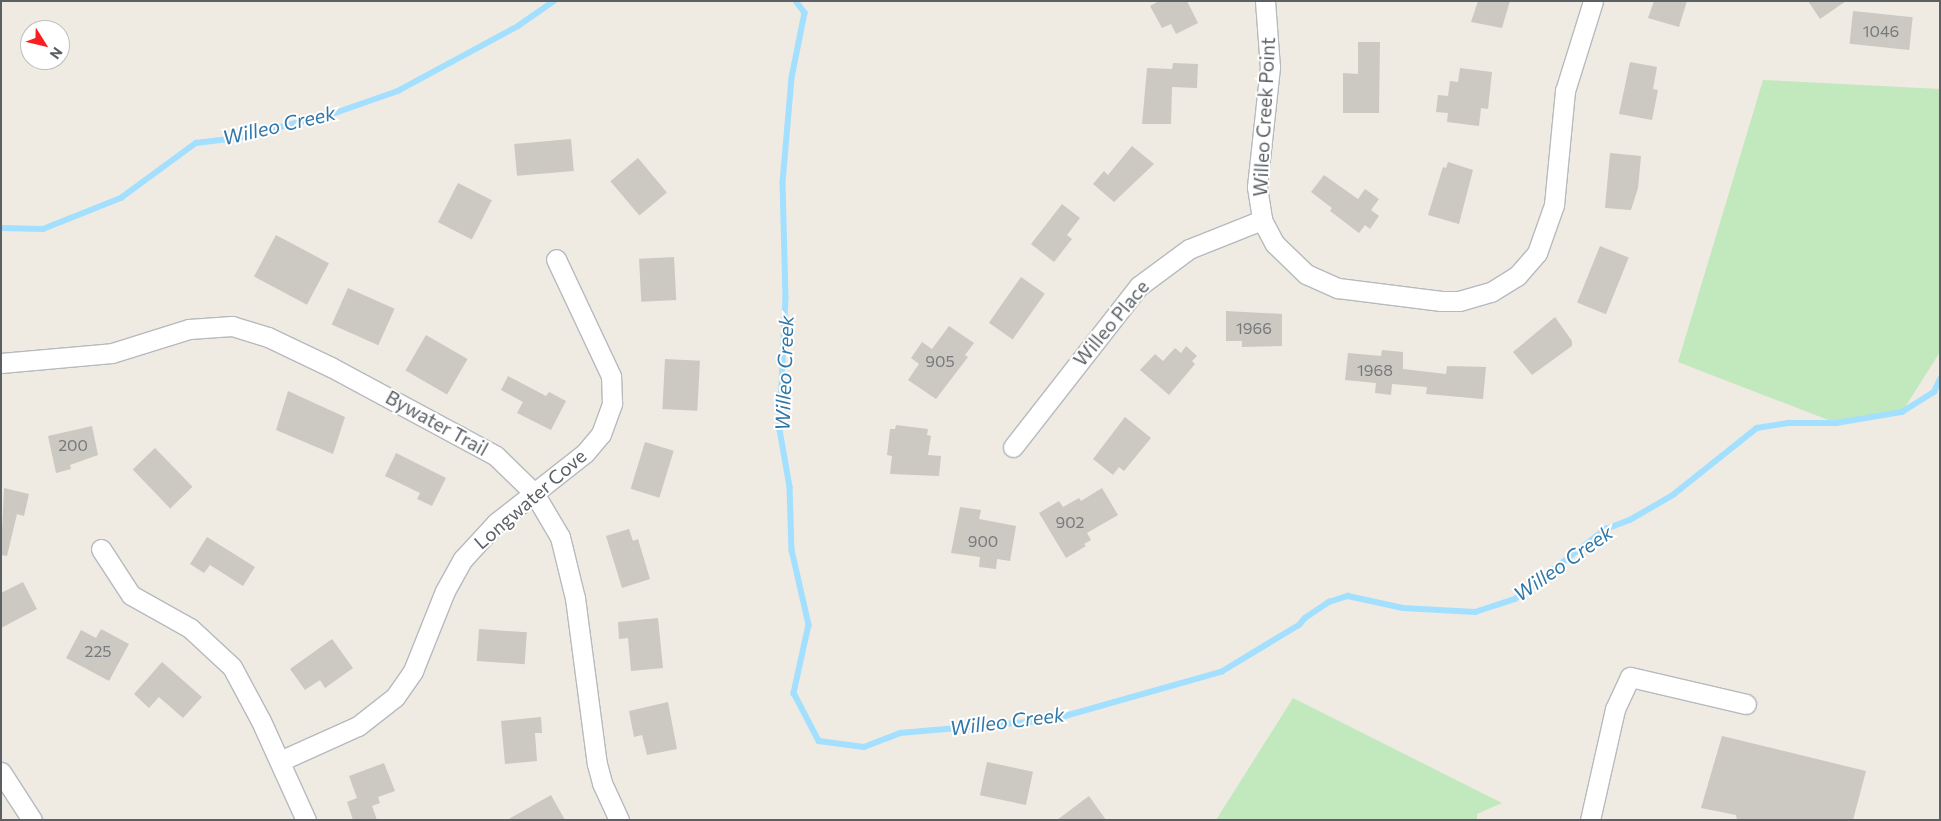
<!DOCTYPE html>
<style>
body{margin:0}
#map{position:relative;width:1941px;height:821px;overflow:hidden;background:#efebe3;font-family:Commissioner,sans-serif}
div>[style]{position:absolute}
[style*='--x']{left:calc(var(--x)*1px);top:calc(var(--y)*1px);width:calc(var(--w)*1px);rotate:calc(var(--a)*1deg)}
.green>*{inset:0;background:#c1e9bd}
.stream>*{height:5.5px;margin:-2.75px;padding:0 2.75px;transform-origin:2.75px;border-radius:2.75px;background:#a3dfff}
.building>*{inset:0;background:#ccc8c2;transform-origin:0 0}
.roads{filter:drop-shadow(1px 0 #b6babe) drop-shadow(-1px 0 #b6babe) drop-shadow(0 1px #b6babe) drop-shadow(0 -1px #b6babe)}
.minor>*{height:19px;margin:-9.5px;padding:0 9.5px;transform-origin:9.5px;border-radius:9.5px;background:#fff}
span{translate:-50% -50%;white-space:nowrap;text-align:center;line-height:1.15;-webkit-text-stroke:4px #fff;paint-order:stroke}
.number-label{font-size:16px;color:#777a7c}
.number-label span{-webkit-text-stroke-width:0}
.street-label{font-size:19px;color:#5b6065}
.water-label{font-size:20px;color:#3177a8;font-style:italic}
.frame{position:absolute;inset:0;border:2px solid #5b6065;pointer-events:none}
.north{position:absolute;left:20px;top:20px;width:50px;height:50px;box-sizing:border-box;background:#fff;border:1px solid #bdbfc1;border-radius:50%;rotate:126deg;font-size:14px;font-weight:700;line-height:20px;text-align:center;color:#5b6065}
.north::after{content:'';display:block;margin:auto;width:18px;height:22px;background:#fa1e21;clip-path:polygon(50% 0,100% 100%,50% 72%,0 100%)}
</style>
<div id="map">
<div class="green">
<div style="clip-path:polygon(1763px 80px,1940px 89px,1940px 352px,1902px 412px,1836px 423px,1678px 362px)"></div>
<div style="clip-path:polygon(1293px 698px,1502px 803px,1477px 814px,1477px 820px,1216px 820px)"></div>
</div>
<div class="stream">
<div style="--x:796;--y:1;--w:15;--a:53"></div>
<div style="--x:805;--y:13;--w:66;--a:101.3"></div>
<div style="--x:792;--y:78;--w:105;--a:94.9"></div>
<div style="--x:783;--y:183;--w:114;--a:88.5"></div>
<div style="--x:786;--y:297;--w:133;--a:92.6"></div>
<div style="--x:780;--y:430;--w:58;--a:80"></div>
<div style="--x:790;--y:487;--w:63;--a:88.2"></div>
<div style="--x:792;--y:550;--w:77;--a:77.2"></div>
<div style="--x:809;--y:625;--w:70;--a:102.4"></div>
<div style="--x:794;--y:693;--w:54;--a:62.5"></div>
<div style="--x:819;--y:741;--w:45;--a:7.6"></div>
<div style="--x:864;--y:747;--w:39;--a:-21"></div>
<div style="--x:900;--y:733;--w:152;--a:-4.9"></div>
<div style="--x:1051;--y:720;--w:177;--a:-15.8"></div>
<div style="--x:1221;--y:672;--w:91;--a:-31.1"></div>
<div style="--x:1299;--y:625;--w:9;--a:-49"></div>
<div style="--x:1305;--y:618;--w:29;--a:-34"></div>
<div style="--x:1329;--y:602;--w:20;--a:-18"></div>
<div style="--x:1348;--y:596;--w:56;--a:12.3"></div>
<div style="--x:1403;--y:608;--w:72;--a:3.2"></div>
<div style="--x:1475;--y:612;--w:42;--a:-18"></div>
<div style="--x:1515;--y:599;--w:115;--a:-37.6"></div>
<div style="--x:1606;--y:529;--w:26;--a:-21"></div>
<div style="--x:1630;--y:520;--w:50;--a:-30.2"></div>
<div style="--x:1673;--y:495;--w:107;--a:-38.6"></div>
<div style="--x:1757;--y:428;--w:33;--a:-9"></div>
<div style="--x:1790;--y:423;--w:46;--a:0"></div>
<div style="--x:1836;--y:423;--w:67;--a:-9.5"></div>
<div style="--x:1902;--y:412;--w:38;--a:-32"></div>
<div style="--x:1934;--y:392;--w:14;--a:-65"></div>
<div style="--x:1;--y:228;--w:42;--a:1.4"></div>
<div style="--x:43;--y:229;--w:84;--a:-21.7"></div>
<div style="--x:121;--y:198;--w:93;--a:-36.3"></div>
<div style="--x:196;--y:143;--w:41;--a:-7"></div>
<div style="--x:237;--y:138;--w:101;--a:-14.3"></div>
<div style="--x:335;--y:113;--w:67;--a:-19.2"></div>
<div style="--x:398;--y:91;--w:136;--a:-28.4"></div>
<div style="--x:518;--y:26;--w:44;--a:-34.8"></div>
</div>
<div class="building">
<div style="clip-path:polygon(1159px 1px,1187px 1px,1198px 23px,1176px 34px,1171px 24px,1162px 28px,1150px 6px)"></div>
<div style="clip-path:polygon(1478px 1px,1510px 1px,1502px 28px,1471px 22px)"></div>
<div style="clip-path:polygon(1654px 1px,1687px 1px,1679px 27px,1648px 18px)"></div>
<div style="clip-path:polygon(1808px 1px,1846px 1px,1820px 19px)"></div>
<div style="left:1853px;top:11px;width:60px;height:33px;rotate:6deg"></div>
<div style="clip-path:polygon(1358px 42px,1380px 42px,1379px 113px,1343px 113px,1343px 73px,1358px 74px)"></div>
<div style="clip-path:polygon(1630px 62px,1657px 67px,1653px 89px,1658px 90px,1652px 120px,1619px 114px)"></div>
<div style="clip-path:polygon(1173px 63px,1198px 64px,1197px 88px,1172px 87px,1171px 124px,1142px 124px,1147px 68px,1172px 69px)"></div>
<div style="clip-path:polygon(1460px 68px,1492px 72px,1488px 109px,1481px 108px,1479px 126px,1447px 122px,1448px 113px,1436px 112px,1438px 95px,1448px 96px,1450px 81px,1458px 82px)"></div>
<div style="left:571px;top:139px;width:32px;height:57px;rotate:85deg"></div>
<div style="clip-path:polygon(1132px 146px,1154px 164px,1114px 202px,1093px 184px,1104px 171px,1108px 175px)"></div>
<div style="clip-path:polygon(1610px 153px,1641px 156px,1638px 188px,1631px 210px,1605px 208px)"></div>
<div style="left:638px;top:158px;width:45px;height:36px;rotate:50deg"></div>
<div style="clip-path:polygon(1448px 162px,1473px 170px,1459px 224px,1428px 215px,1443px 167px,1446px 168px)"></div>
<div style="clip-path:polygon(1324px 175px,1358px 199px,1365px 189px,1379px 199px,1371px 210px,1379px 216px,1370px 229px,1365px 225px,1359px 233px,1330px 211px,1332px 208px,1311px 192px)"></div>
<div style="left:458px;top:183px;width:38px;height:44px;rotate:27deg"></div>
<div style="clip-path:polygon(1062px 204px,1080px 218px,1067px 235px,1072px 239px,1054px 262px,1031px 244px)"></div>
<div style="left:276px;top:235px;width:60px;height:47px;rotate:28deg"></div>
<div style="left:1600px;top:246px;width:31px;height:61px;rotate:22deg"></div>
<div style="left:674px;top:257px;width:43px;height:35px;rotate:87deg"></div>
<div style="left:1021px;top:277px;width:29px;height:56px;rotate:35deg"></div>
<div style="left:348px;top:288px;width:51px;height:40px;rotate:24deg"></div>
<div style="clip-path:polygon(1226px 311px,1282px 314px,1282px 346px,1242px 347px,1242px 341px,1226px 341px)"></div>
<div style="clip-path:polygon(1555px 317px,1572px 341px,1572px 346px,1532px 375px,1513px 352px)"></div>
<div style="clip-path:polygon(949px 326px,974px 343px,965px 355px,968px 357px,936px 399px,908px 380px,919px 364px,911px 358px,922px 342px,932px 349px)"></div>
<div style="left:426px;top:335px;width:48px;height:41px;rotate:30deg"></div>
<div style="clip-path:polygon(1186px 346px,1197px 356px,1192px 361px,1195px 364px,1169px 395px,1140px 370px,1155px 354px,1163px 361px,1175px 348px,1181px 353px)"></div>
<div style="clip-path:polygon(1382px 350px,1403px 352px,1403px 369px,1446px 374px,1447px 366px,1486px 367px,1483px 399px,1426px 394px,1427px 387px,1392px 384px,1391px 395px,1375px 393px,1376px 383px,1345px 380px,1348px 353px,1381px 356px)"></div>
<div style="left:665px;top:359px;width:35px;height:50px;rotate:3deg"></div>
<div style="clip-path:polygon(508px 376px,546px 396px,549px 392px,566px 401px,551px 430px,517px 413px,523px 402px,501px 390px)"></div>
<div style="clip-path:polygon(288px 391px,345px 417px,333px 454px,276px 430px)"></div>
<div style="clip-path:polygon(1125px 417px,1151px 438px,1124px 471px,1119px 467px,1113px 475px,1093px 459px)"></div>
<div style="clip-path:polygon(896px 425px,928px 429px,927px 435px,931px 436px,928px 455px,941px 456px,939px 476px,890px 474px,892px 456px,887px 455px,890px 429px,895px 429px)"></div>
<div style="clip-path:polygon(92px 426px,98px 455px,70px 465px,71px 469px,56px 473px,48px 436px)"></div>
<div style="left:645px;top:442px;width:30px;height:49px;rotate:17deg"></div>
<div style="left:155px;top:448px;width:54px;height:31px;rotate:46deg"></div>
<div style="clip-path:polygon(396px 453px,446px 478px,432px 506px,417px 499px,420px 493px,385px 476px)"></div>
<div style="clip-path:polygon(4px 488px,29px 494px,24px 516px,17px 514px,7px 556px,1px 555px)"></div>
<div style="clip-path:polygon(1102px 488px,1118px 515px,1087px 533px,1091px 540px,1084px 544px,1086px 546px,1066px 558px,1039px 513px,1059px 501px,1063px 507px,1079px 498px,1081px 501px)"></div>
<div style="clip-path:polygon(960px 507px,981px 510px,979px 519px,1016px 526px,1010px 561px,997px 559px,996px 569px,979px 567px,980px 557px,951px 553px)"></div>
<div style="clip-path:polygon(629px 529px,633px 541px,638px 539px,650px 579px,622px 588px,606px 536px)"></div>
<div style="clip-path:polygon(207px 537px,255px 567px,243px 586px,210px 565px,204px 573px,190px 564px)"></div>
<div style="clip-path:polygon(23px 582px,37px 609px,1px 628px,1px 593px)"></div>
<div style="clip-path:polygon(658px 618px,663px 668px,631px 671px,628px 638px,619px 639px,618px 622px)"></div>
<div style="clip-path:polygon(101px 629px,129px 644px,109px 681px,66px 658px,81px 630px,96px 638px)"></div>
<div style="left:479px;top:629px;width:48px;height:32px;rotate:4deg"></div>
<div style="clip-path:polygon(332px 639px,353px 668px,325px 688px,320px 680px,305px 690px,290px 669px)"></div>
<div style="clip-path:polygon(162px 662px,202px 697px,183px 718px,159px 697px,149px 708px,134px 694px)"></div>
<div style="clip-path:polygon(668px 702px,677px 749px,647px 755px,642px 735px,634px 737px,629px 711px)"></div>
<div style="clip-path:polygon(541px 717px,542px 733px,535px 733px,537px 761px,505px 764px,501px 721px)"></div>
<div style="clip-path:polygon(1722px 736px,1866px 771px,1853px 820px,1737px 820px,1736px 815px,1701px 808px)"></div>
<div style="left:987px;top:762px;width:47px;height:34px;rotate:12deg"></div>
<div style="clip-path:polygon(384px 763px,395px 791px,378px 797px,380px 803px,372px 806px,377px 820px,353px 820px,347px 802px,357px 798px,349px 776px)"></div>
<div style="clip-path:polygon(551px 795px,565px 820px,507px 820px)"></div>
<div style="clip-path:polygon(1089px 796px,1106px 820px,1057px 820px)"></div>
</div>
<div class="roads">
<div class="minor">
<div style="--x:1265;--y:1;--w:66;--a:85.7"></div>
<div style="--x:1270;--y:67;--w:121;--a:96.2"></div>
<div style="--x:1257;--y:187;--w:33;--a:81"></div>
<div style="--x:1262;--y:220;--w:27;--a:62"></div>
<div style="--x:1275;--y:244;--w:43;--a:44.1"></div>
<div style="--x:1306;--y:274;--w:35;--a:24"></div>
<div style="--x:1338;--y:288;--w:104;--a:7.2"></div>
<div style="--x:1441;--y:301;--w:18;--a:0"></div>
<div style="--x:1459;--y:301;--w:33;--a:-16"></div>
<div style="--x:1491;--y:292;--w:31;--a:-32"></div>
<div style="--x:1517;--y:276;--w:30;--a:-49"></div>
<div style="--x:1537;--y:253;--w:51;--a:-70.5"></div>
<div style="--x:1554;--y:205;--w:115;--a:-84.5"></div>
<div style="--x:1565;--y:91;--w:94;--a:-72.7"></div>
<div style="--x:1;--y:363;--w:111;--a:-5.1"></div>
<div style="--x:112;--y:353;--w:81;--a:-17.3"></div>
<div style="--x:189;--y:329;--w:43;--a:-4"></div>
<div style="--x:232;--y:326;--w:38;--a:17"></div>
<div style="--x:268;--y:337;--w:70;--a:25.5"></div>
<div style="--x:331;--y:367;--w:187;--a:28.3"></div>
<div style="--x:496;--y:456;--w:53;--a:44.2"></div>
<div style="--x:534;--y:493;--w:51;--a:59.4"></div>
<div style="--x:560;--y:537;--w:63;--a:76.2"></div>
<div style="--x:575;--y:598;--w:167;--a:82.5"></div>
<div style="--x:597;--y:764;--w:20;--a:75"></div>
<div style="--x:602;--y:783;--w:41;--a:65.3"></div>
<div style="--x:1013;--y:447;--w:204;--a:-52"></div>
<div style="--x:1139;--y:286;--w:62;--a:-36.5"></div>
<div style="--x:1189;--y:249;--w:79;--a:-21.7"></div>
<div style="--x:101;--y:549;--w:55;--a:56.9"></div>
<div style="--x:131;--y:595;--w:68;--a:29.2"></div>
<div style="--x:190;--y:628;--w:57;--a:42.9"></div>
<div style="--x:232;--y:667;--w:61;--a:61.8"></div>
<div style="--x:261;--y:721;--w:109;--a:65.6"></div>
<div style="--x:280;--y:761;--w:85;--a:-24.2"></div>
<div style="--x:358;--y:726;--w:47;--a:-38.1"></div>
<div style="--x:395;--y:697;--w:32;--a:-55"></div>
<div style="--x:413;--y:671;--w:86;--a:-68.2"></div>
<div style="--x:445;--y:591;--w:37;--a:-61"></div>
<div style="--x:463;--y:559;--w:49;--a:-47.5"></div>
<div style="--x:496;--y:523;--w:113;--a:-38.2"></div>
<div style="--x:585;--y:453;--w:25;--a:-50"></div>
<div style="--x:601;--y:434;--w:33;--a:-70"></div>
<div style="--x:612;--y:403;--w:27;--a:-92"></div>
<div style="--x:611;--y:376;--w:129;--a:-115.2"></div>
<div style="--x:1;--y:772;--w:57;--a:57.1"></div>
<div style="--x:1590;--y:820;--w:114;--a:-77.3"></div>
<div style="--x:1615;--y:709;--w:35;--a:-65"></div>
<div style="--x:1630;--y:677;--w:119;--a:13.1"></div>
</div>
</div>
<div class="number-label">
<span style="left:1881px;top:31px">1046</span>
<span style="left:1254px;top:328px">1966</span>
<span style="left:940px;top:361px">905</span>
<span style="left:1375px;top:370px">1968</span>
<span style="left:73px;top:445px">200</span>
<span style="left:1070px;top:522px">902</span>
<span style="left:983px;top:541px">900</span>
<span style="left:98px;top:651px">225</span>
</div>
<div class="street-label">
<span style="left:1264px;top:117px;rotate:-87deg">Willeo Creek Point</span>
<span style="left:1111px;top:323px;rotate:-50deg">Willeo Place</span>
<span style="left:437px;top:423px;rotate:29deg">Bywater Trail</span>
<span style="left:530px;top:499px;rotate:-41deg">Longwater Cove</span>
</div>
<div class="water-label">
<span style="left:279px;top:125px;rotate:-13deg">Willeo Creek</span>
<span style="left:784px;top:373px;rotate:-88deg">Willeo Creek</span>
<span style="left:1563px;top:563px;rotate:-35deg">Willeo Creek</span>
<span style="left:1007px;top:721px;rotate:-7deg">Willeo Creek</span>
</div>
<div class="frame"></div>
<div class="north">N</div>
</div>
